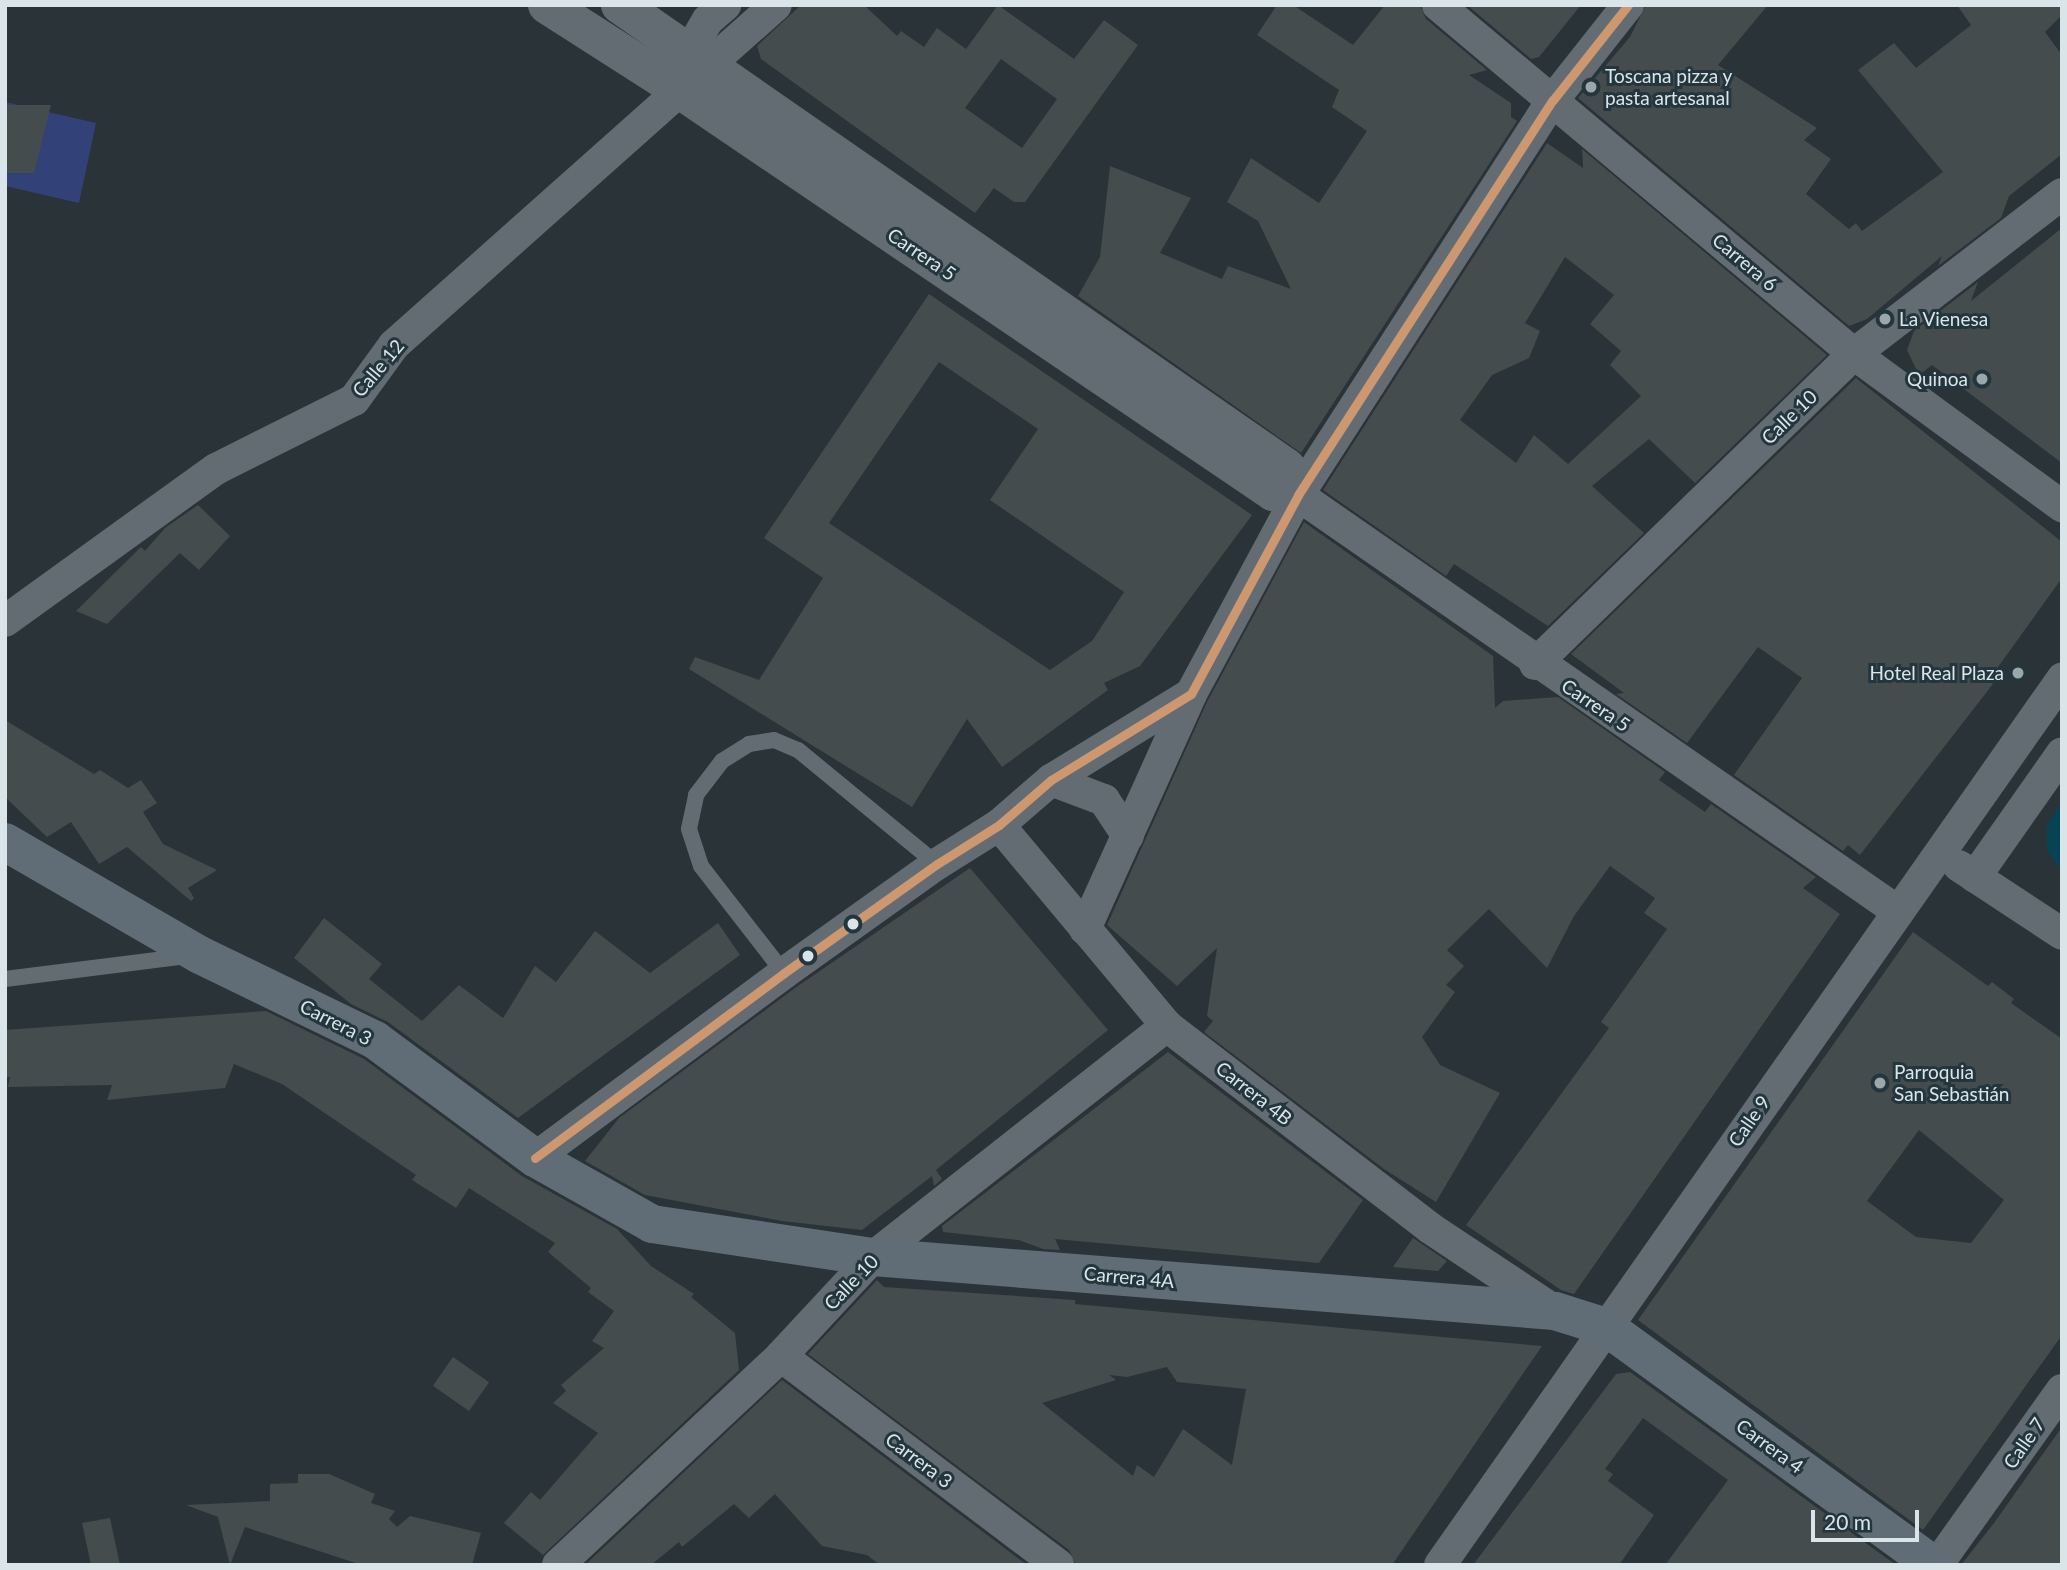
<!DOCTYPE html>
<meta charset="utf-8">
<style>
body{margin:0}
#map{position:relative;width:2067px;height:1570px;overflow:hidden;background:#2a3337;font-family:Lato,sans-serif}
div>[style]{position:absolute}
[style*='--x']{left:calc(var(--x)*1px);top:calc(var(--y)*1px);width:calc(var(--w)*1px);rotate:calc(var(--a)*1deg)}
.green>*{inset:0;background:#064354}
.water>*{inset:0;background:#324279}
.building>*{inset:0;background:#444c4e;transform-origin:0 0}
.service>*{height:16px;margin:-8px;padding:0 8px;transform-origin:8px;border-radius:8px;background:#646c73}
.minor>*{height:32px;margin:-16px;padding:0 16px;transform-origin:16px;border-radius:16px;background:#646c73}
.tertiary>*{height:38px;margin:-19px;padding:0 19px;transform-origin:19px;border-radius:19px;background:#646c73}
.primary>*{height:38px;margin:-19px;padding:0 19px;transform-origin:19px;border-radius:19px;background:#616d76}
.bus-1>*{height:9px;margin:-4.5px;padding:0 4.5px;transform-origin:4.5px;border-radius:4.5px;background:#cd976f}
.dots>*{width:19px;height:19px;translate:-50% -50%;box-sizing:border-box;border:4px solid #24363d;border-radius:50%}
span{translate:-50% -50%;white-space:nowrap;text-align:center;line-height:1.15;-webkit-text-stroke:6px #24363d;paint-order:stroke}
.poi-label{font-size:19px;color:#dae5ea}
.left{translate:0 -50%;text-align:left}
.right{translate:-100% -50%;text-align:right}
.street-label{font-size:19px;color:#dae5ea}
.frame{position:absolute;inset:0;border:7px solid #dae5ea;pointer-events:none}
.scale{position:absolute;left:1811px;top:1510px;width:108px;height:32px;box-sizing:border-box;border:4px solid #dae5ea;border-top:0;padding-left:9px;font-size:21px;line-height:24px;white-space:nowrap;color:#dae5ea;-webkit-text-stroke:5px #24363d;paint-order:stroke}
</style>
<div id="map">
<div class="green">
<div style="clip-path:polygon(2062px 802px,2062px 872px,2047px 850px,2047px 824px)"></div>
</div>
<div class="water">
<div style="clip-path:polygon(5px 102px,96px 123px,79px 203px,5px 186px)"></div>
</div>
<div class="building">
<div style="clip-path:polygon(evenodd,801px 5px,864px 5px,897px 36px,901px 31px,924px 47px,937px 28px,966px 49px,998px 5px,1074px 59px,1104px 20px,1138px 45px,1025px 202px,1014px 202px,994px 188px,975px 213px,761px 59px,757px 46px,801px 5px,1001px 59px,1057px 99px,1022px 148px,965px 108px,1001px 59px)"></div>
<div style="clip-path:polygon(1277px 5px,1293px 5px,1353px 45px,1385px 5px,1420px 5px,1426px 19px,1487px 70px,1469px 75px,1511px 103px,1511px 117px,1517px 121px,1301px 453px,1078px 296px,1100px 257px,1110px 166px,1191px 198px,1160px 253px,1222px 279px,1228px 266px,1291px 289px,1258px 221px,1227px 202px,1251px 158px,1319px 203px,1367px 131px,1332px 107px,1339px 90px,1257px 35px)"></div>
<div style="clip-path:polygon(1467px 5px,1581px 5px,1539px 57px,1531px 59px)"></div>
<div style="clip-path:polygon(1646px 5px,1768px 5px,1718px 65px,1817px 128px,1804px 140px,1831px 159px,1806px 194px,1849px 229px,1856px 223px,1862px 231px,1943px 172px,1858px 70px,1894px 43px,1916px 68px,1971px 25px,1957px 5px,2062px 5px,2062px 15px,2045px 32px,2062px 55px,2062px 154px,2009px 196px,2001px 218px,1938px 266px,1942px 256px,1867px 319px,1849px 326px,1578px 98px,1630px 37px)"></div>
<div style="clip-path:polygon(5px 105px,51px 105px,34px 173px,5px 173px)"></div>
<div style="clip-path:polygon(evenodd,1547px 143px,1583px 168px,1582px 149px,1827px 355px,1695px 483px,1649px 439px,1592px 486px,1644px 533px,1548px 626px,1454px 564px,1446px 576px,1323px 490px,1547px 143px,1565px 257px,1614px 295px,1590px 324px,1621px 351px,1610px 365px,1641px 396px,1568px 464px,1534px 435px,1516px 463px,1460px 420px,1492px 375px,1529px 358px,1540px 331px,1525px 323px,1565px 257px)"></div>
<div style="clip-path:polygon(2062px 228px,2062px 463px,1932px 365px,1919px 375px,1907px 350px,1914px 331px,1978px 282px,1971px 301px)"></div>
<div style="clip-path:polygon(evenodd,929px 294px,1252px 515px,1140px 666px,1104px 683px,1108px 690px,1002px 767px,967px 719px,912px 807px,689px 669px,695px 657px,759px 680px,823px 578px,764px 538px,929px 294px,939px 362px,1038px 429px,990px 500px,1124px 592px,1092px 641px,1050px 670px,829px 523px,939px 362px)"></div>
<div style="clip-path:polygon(1856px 378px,2062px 542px,2062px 578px,1988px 681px,1993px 684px,1860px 855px,1848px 845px,1843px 851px,1734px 775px,1802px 678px,1758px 647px,1687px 743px,1616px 694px,1624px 693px,1571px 654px)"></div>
<div style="clip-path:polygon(198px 505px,230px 536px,199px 570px,180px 553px,107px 624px,76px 611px,141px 547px,145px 551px,165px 528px)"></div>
<div style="clip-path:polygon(1304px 522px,1493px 656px,1495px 708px,1503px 701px,1558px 697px,1665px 772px,1659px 780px,1705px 812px,1711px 804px,1816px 877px,1803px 888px,1840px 914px,1574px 1294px,1561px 1290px,1466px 1225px,1609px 1028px,1601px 1022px,1667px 929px,1644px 913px,1655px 898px,1610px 866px,1574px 916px,1547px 968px,1489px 909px,1447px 950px,1464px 966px,1446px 985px,1455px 992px,1422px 1037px,1440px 1065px,1500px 1093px,1436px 1202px,1384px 1169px,1204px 1032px,1213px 1021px,1207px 1016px,1217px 948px,1177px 986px,1107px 925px,1207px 702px)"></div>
<div style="clip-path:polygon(5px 720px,94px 774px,100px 770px,128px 788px,141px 780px,157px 803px,143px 812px,163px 844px,217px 870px,188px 888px,194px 898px,191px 901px,127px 847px,99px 864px,71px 822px,47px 837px,5px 797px)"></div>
<div style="clip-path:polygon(970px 868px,1108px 1030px,936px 1170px,942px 1179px,934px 1186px,932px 1176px,862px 1230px,782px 1221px,645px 1195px,585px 1161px,619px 1118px,795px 988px)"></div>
<div style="clip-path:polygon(324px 918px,382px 964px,369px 979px,422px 1021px,459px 985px,503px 1018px,535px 966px,556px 982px,595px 931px,650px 973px,718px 923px,740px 955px,518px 1118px,388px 1022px,351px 1004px,294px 958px)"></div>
<div style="clip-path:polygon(evenodd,1913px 932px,1988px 986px,1992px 982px,2014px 999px,2011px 1003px,2062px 1039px,2062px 1335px,1923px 1530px,1638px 1320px,1913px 932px,1919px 1130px,2004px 1200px,1971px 1243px,1916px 1237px,1867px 1201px,1919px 1130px)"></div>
<div style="clip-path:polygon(266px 1011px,364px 1059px,522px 1176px,617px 1229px,651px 1266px,694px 1294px,691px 1297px,735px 1333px,739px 1370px,543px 1555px,504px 1523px,531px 1492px,540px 1500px,598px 1433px,553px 1403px,566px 1391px,561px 1385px,604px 1348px,592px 1341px,614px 1311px,588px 1292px,591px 1288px,548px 1252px,555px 1243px,469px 1188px,456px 1208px,412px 1180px,416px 1175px,282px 1084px,234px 1064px,225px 1088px,107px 1100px,112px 1085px,8px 1087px,10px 1077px,5px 1077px,5px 1030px)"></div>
<div style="clip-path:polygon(1168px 1052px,1363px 1200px,1319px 1263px,1055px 1239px,1060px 1250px,1043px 1249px,1019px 1240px,943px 1232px,942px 1226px)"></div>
<div style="clip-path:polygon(1413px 1238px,1447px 1261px,1438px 1271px,1393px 1267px)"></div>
<div style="clip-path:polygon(evenodd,877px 1280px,884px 1287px,1075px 1300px,1075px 1304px,1542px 1346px,1392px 1565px,1076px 1565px,1069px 1550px,808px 1354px,877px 1280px,1167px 1367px,1177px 1382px,1246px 1389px,1232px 1465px,1183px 1429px,1154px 1477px,1137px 1465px,1133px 1476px,1042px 1403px,1116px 1380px,1109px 1375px,1127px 1377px,1167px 1367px)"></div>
<div style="left:453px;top:1357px;width:44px;height:35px;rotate:35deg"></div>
<div style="clip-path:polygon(1630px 1372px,1896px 1565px,1665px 1565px,1728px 1480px,1643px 1418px,1605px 1469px,1613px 1474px,1608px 1481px,1654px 1515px,1619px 1565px,1473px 1565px,1616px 1374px)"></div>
<div style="clip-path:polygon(782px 1380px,1027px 1565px,880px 1565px,867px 1555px,822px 1546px,775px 1494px,749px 1518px,734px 1504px,682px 1547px,679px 1542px,651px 1565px,585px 1565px)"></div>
<div style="clip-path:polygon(2062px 1427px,2062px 1565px,1961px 1565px,1994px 1523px)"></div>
<div style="clip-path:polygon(298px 1474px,329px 1474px,375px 1494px,371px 1503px,395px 1511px,389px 1519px,397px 1527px,410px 1516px,481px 1533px,472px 1565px,362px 1565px,245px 1527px,230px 1565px,218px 1517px,186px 1505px,270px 1501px,270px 1484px,298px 1483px)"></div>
<div style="clip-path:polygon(110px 1518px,120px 1565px,91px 1565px,82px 1523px)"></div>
</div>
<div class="service">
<div style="--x:784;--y:973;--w:135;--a:-127.8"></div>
<div style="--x:701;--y:866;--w:39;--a:-108"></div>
<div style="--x:689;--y:829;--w:35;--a:-78"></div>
<div style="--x:696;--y:795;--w:43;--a:-52.6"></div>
<div style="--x:722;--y:761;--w:32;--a:-32"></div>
<div style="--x:749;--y:744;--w:25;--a:-9"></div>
<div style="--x:774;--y:740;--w:26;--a:23"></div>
<div style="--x:798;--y:750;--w:180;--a:39.4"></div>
<div style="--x:5;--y:979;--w:183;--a:-7.2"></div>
</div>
<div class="minor">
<div style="--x:1438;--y:5;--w:543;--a:39.99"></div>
<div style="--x:1854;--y:354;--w:258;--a:36.2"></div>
<div style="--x:685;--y:77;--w:23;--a:-83"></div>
<div style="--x:688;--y:54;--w:39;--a:-60"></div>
<div style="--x:708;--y:20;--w:23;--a:-41"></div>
<div style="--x:1298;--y:495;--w:728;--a:34.76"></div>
<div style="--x:5;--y:621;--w:260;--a:-35.8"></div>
<div style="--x:216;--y:469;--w:154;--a:-26.6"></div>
<div style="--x:354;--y:400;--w:68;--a:-54"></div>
<div style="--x:394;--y:345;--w:511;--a:-41.67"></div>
<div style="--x:1535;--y:664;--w:445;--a:-44.2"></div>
<div style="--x:1854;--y:354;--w:262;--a:-37.6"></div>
<div style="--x:1051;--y:780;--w:57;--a:20.7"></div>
<div style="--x:1104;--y:800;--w:43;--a:56.3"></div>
<div style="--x:999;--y:825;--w:262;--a:50.1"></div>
<div style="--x:1167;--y:1026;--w:332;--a:37.5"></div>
<div style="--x:1430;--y:1228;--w:150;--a:33.6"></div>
<div style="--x:1959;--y:866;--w:123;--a:33.4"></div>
<div style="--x:1975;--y:877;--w:151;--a:-54.9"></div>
<div style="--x:1085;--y:929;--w:258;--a:-65.7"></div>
<div style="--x:535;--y:1158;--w:310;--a:-36.6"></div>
<div style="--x:784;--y:973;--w:188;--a:-35.5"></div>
<div style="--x:937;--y:864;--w:73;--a:-32.2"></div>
<div style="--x:999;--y:825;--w:69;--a:-40.9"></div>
<div style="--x:1051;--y:780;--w:164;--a:-31.6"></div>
<div style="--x:1191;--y:694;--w:226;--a:-61.7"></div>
<div style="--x:1298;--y:495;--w:470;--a:-57.2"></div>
<div style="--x:1553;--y:100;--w:121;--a:-51.7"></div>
<div style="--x:781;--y:1356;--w:347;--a:37"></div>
<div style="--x:558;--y:1565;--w:306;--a:-43.1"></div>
<div style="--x:781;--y:1356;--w:135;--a:-47.1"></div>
<div style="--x:873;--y:1257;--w:374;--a:-38.2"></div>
<div style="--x:1440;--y:1565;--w:1083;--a:-54.93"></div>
<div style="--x:1937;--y:1565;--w:215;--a:-54.5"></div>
</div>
<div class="tertiary">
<div style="--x:547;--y:5;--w:161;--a:32.6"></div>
<div style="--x:683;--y:92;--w:713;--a:34.14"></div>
<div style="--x:1273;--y:492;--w:25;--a:7"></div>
<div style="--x:620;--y:5;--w:811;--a:34.75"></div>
<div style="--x:1286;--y:467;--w:30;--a:67"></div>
</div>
<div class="primary">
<div style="--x:5;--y:842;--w:225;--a:30.1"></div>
<div style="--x:200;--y:955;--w:195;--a:25.9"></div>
<div style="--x:375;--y:1040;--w:199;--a:36.4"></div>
<div style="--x:535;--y:1158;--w:134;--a:29.4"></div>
<div style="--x:652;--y:1224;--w:223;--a:8.5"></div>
<div style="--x:873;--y:1257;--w:684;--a:4.53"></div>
<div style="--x:1555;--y:1311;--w:53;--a:17.4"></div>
<div style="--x:1606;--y:1327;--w:405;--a:36"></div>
</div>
<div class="bus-1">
<div style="--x:535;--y:1158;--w:310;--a:-36.6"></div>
<div style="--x:784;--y:973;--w:188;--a:-35.5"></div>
<div style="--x:937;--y:864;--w:73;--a:-32.2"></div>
<div style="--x:999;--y:825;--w:69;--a:-40.9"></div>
<div style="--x:1051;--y:780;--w:164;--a:-31.6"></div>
<div style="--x:1191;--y:694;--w:226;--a:-61.7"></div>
<div style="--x:1298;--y:495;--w:470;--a:-57.2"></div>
<div style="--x:1553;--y:100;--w:121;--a:-51.7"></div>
</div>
<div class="dots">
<div style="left:1591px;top:87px;background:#9ca7ab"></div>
<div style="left:1885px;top:319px;background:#9ca7ab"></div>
<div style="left:1982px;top:379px;background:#9ca7ab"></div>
<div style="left:2018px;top:673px;background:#9ca7ab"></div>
<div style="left:853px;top:924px;background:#dae5ea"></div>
<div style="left:808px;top:956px;background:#dae5ea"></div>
<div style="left:1880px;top:1083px;background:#9ca7ab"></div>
</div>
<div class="poi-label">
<span class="left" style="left:1605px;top:87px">Toscana pizza y<br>pasta artesanal</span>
<span class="left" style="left:1899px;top:319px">La Vienesa</span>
<span class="right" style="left:1968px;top:379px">Quinoa</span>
<span class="right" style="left:2004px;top:673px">Hotel Real Plaza</span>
<span class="left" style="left:1894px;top:1083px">Parroquia<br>San Sebastián</span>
</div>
<div class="street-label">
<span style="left:922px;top:254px;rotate:34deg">Carrera 5</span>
<span style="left:1745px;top:262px;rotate:40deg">Carrera 6</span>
<span style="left:378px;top:368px;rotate:-50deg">Calle 12</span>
<span style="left:1789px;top:417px;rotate:-44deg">Calle 10</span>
<span style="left:1596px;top:705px;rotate:34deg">Carrera 5</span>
<span style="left:336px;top:1022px;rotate:27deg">Carrera 3</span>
<span style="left:1254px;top:1093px;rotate:38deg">Carrera 4B</span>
<span style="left:1749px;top:1121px;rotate:-55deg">Calle 9</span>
<span style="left:1129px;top:1277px;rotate:5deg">Carrera 4A</span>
<span style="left:851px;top:1282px;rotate:-46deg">Calle 10</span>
<span style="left:2024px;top:1443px;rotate:-55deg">Calle 7</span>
<span style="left:1770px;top:1446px;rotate:36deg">Carrera 4</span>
<span style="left:919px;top:1460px;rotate:37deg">Carrera 3</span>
</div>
<div class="frame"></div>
<div class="scale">20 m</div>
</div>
